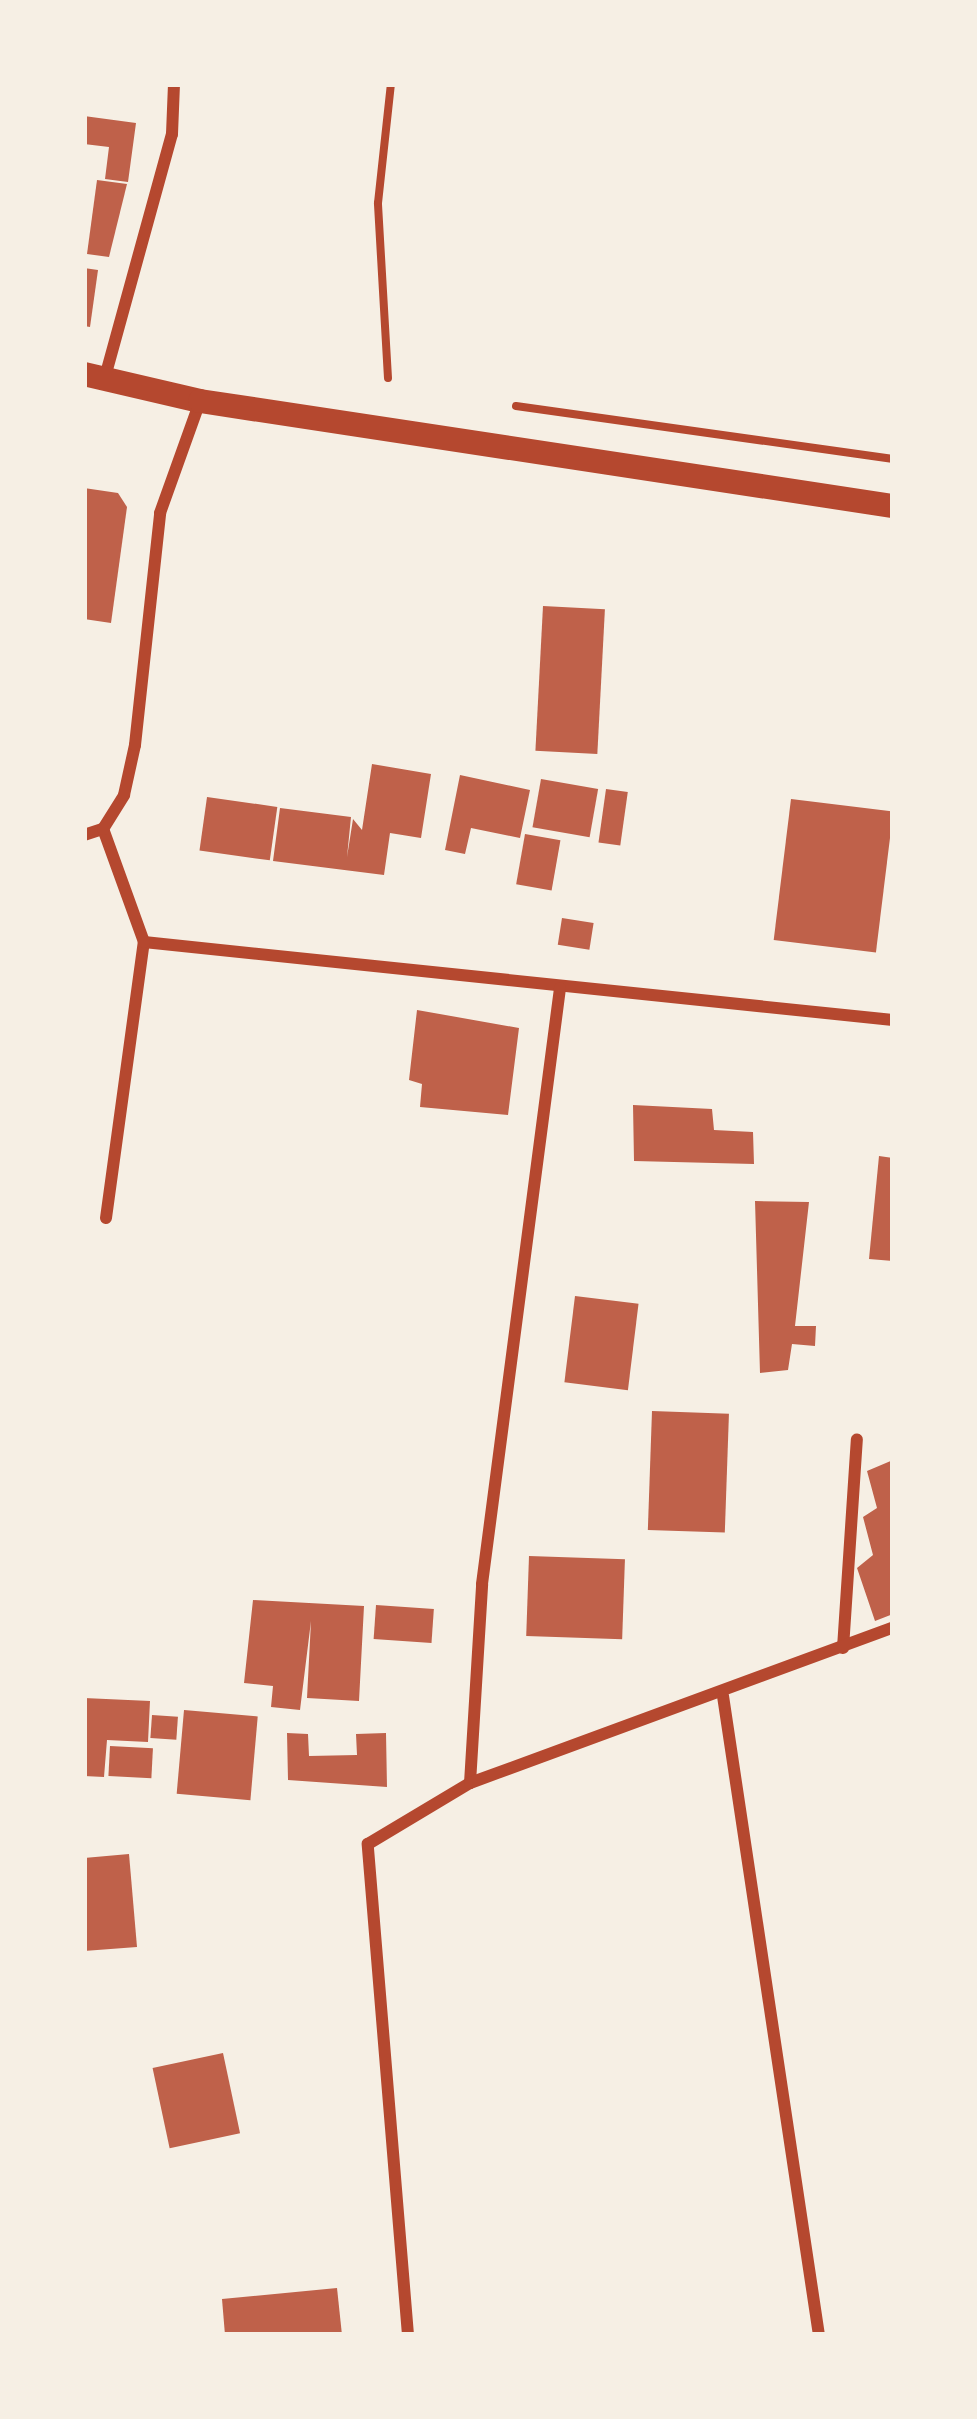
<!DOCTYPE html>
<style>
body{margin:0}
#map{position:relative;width:977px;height:2419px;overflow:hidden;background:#f6efe4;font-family:"Open Sans",sans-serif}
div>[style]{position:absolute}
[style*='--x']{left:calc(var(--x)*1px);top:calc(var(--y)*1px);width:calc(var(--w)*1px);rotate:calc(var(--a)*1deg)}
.building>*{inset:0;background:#bf614a;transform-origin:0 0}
.path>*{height:8px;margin:-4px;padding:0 4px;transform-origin:4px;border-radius:4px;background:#b5482f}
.minor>*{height:12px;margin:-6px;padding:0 6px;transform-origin:6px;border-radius:6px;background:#b5482f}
.secondary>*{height:24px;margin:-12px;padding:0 12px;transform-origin:12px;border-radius:12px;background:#b5482f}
span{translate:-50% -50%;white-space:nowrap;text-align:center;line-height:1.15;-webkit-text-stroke:9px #f6efe4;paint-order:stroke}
.frame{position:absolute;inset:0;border:87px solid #f6efe4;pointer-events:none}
</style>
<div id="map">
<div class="building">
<div style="clip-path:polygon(84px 116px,136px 123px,128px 182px,105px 179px,109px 147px,84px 144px)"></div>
<div style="clip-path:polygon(97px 180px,127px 184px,109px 257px,87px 254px)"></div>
<div style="clip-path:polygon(84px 268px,98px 270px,90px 327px,84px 326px)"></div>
<div style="clip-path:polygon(84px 488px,118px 493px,127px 507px,111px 623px,84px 619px)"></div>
<div style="left:543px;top:606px;width:62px;height:145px;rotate:3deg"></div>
<div style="clip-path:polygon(372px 764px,431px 774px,421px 838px,390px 833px,384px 875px,273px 861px,280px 808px,351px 817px,347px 857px,353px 819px,362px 830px)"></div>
<div style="clip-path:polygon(460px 775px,530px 790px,520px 838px,471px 828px,465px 854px,445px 850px)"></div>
<div style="left:541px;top:779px;width:58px;height:49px;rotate:10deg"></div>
<div style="left:606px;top:789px;width:22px;height:54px;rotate:8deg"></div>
<div style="left:207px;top:797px;width:71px;height:54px;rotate:8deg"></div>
<div style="left:791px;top:799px;width:103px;height:142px;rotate:7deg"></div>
<div style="left:525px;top:834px;width:36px;height:51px;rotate:10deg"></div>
<div style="left:562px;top:918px;width:32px;height:27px;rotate:9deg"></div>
<div style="clip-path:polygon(417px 1010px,519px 1028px,508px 1115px,420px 1107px,422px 1084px,409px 1080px)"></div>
<div style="clip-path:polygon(633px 1105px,712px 1109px,714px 1130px,753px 1132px,754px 1164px,634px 1161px)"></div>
<div style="clip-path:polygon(879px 1156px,893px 1158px,893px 1261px,869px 1259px)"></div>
<div style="clip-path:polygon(755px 1201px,809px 1202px,795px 1326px,816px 1326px,815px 1346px,792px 1344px,788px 1370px,760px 1373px)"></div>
<div style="left:575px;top:1296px;width:64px;height:87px;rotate:7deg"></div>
<div style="left:652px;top:1411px;width:77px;height:119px;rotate:2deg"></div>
<div style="clip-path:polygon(893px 1460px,893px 1614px,875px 1621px,857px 1568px,873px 1555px,863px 1517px,877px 1508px,867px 1471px)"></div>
<div style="left:529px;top:1556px;width:96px;height:80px;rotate:2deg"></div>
<div style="clip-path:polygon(253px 1600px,364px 1606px,359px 1701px,307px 1698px,311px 1621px,300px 1710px,271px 1707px,273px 1686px,244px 1683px)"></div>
<div style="left:376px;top:1605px;width:58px;height:34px;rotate:4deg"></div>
<div style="clip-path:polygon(84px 1698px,150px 1701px,148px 1742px,107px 1740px,104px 1777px,84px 1776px)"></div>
<div style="left:184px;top:1710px;width:74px;height:84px;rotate:5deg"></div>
<div style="left:152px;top:1715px;width:26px;height:23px;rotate:4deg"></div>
<div style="clip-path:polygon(287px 1733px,308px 1734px,309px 1756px,357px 1755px,356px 1734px,386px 1733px,387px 1787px,288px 1780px)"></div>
<div style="left:110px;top:1746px;width:43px;height:30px;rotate:3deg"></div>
<div style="clip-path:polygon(129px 1854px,137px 1947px,84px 1951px,84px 1858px)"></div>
<div style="left:223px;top:2053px;width:82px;height:72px;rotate:78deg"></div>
<div style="clip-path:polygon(337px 2288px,342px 2335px,225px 2335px,222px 2299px)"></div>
</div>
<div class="path">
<div style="--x:388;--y:378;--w:175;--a:-93.3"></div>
<div style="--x:378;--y:203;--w:120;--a:-83.8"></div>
<div style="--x:516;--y:406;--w:381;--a:8"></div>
</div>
<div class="minor">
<div style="--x:105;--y:377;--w:252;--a:-74.6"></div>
<div style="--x:172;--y:134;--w:50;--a:-87.7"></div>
<div style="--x:84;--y:835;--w:20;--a:-18"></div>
<div style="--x:144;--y:942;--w:753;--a:5.95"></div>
<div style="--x:106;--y:1218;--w:279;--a:-82.2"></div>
<div style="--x:144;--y:942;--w:120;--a:-109.9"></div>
<div style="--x:103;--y:829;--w:40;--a:-58"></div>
<div style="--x:124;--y:795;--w:51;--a:-77.6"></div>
<div style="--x:135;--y:745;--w:233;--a:-83.8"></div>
<div style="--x:160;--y:513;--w:119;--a:-70.3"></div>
<div style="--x:843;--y:1648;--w:209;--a:-86.2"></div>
<div style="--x:723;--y:1696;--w:646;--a:81.46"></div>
<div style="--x:470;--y:1783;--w:199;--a:-86.5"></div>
<div style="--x:482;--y:1584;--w:601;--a:-82.54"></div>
<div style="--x:408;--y:2335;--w:493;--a:-94.7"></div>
<div style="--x:368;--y:1844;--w:119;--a:-30.9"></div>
<div style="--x:470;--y:1783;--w:451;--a:-20.2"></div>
</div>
<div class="secondary">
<div style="--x:84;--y:374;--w:119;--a:13.1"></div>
<div style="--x:200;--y:401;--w:701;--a:8.62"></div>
</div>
<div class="frame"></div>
</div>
